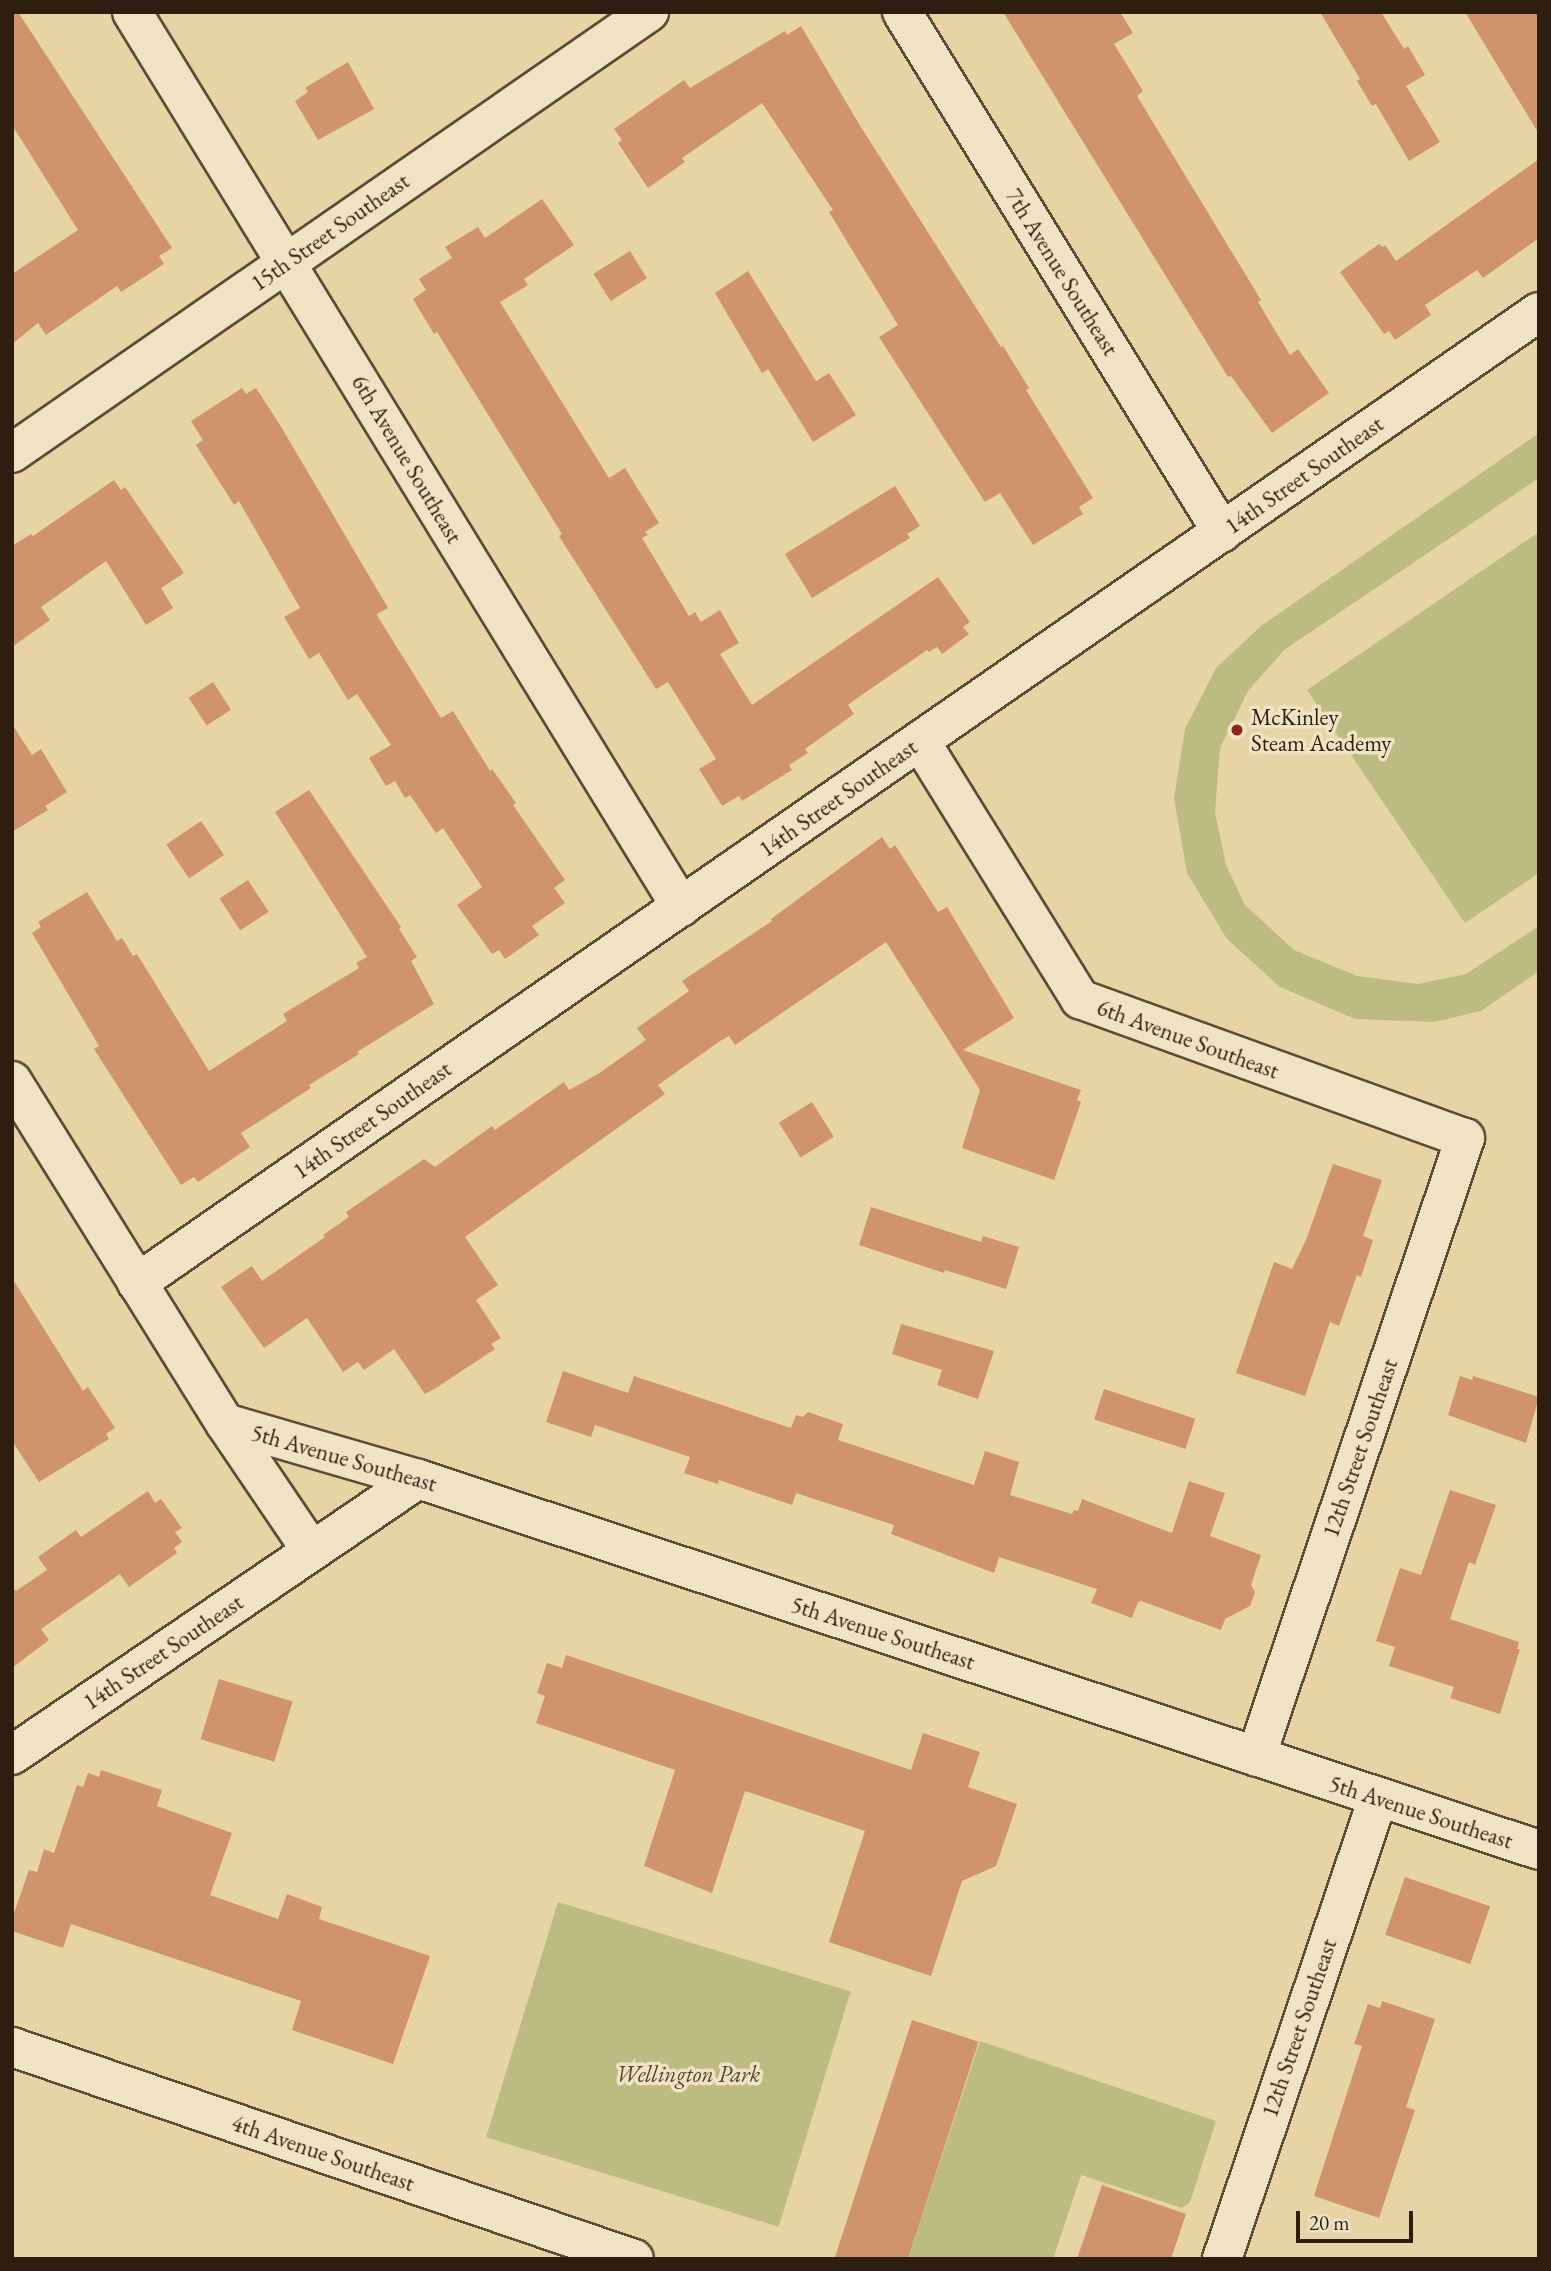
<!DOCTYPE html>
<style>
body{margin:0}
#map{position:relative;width:1551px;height:2271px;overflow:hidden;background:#e7d4a4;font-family:"EB Garamond",serif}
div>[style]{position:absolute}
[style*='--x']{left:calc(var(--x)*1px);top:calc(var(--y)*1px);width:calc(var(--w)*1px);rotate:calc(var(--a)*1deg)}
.green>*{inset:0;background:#bcbb82;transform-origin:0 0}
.building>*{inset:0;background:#d0946c;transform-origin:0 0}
.roads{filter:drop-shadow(2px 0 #5c4c36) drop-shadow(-2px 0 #5c4c36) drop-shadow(0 2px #5c4c36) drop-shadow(0 -2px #5c4c36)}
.minor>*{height:38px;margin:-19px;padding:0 19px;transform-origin:19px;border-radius:19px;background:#efe3c4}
.dots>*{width:19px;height:19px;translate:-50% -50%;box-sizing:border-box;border:4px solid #efe3c4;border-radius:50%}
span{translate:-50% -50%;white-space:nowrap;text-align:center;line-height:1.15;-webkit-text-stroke:7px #efe3c4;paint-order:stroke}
.street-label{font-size:23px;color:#2e1e11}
.poi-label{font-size:23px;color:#2e1e11}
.left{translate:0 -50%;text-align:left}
.park-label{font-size:23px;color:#52452d;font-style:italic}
.frame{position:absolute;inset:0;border:14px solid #2e1e11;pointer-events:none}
.scale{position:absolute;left:1296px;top:2211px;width:117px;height:32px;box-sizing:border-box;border:4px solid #2e1e11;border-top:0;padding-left:9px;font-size:21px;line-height:24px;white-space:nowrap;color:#2e1e11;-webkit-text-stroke:5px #efe3c4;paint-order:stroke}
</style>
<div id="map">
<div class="green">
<div style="clip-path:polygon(1539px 433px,1539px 478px,1284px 650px,1248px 691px,1220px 748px,1215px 812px,1226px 865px,1245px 905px,1294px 950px,1357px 976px,1418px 984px,1466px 974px,1539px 926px,1539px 971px,1481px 1011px,1434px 1022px,1355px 1019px,1280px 987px,1227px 939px,1187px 873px,1174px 798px,1185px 729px,1216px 668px,1261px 626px)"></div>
<div style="clip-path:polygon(1539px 532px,1539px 873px,1465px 923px,1307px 690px)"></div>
<div style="left:558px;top:1902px;width:306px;height:246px;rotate:17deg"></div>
<div style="clip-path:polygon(980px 2041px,1216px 2121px,1190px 2202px,1182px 2208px,1081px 2175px,1053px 2259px,908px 2259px)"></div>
</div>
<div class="building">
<div style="clip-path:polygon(12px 12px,18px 12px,172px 248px,159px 256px,164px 264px,121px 292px,117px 286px,46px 335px,38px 323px,12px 344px,12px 274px,78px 230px,12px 125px)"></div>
<div style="clip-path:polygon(1003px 12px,1120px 12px,1133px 33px,1114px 44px,1143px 91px,1137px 96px,1261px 300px,1258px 302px,1290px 355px,1298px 349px,1329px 393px,1272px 433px,1231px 376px,1228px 377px)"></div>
<div style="clip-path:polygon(1320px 12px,1381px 12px,1404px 49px,1408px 46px,1425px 75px,1406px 86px,1440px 142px,1409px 161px,1376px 104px,1372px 106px,1357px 81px,1360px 79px)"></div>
<div style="clip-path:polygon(1465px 12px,1539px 12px,1539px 134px)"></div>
<div style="clip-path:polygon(801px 26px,859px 124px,1001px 347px,1003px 346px,1029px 388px,1026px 390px,1093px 498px,1079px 507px,1083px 514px,1033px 545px,1000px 493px,985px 502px,879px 337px,898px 325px,829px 212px,833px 210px,762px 103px,682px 158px,685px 162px,648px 188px,618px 143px,622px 140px,614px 129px,684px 80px,690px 88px,785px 31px,787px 35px)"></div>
<div style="clip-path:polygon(348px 62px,374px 109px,318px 140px,295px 101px,308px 92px,305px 88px)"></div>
<div style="clip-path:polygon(1539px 159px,1539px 238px,1483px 278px,1477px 270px,1425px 305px,1431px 315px,1395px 340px,1389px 331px,1384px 334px,1340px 272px,1379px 244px,1383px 247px,1385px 245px,1396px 261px)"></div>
<div style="clip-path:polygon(542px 199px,574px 245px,524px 279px,528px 285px,500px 302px,609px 478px,625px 468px,659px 523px,645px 532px,648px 535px,642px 538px,689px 616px,695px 612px,701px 622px,720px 610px,739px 643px,720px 654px,752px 705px,938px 577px,970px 622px,963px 627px,969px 634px,942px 654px,937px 647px,929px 652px,927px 650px,853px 701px,848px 705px,854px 714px,805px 749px,808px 753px,789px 765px,792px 770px,742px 801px,739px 796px,722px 806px,699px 769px,716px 759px,668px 682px,656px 689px,559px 536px,562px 534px,437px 332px,434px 334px,413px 299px,426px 290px,419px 279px,452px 258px,445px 247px,478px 227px,485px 238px)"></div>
<div style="left:630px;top:251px;width:32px;height:43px;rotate:58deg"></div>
<div style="clip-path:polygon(748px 271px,816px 381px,829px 373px,856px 415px,813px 442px,768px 369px,762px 373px,715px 293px)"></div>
<div style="clip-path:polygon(242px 388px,246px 394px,256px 388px,280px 425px,388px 608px,377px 614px,378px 617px,441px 718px,453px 711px,490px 771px,492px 769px,516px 803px,513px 805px,565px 880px,554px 888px,565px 903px,532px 926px,539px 935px,505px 959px,499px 950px,492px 954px,457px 905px,482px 887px,443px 828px,436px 833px,410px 795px,405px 798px,395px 781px,386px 786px,369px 758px,391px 745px,357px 694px,348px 700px,319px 653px,309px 659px,284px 617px,300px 608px,239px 501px,234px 505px,196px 445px,203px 440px,191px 421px)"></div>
<div style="clip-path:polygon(114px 480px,121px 490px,125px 487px,184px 573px,161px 588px,173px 608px,146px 625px,106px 561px,41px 607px,50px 620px,12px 647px,12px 546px,31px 534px,33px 536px)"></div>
<div style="clip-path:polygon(895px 486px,920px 526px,907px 534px,910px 538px,812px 598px,785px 554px)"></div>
<div style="left:213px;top:682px;width:33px;height:29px;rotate:57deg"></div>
<div style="clip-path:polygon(12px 724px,32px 755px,41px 749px,67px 792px,45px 806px,48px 810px,12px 832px)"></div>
<div style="clip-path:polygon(309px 790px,401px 927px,399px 929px,417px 957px,411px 961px,434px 1004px,357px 1052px,359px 1054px,309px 1085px,311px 1088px,241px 1133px,250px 1147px,198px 1182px,194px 1177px,181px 1185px,94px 1049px,99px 1046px,32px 933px,41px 927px,38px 922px,87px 892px,117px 941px,122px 938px,133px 956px,137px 954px,209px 1071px,287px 1021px,283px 1014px,359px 968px,356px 963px,367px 957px,275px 812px)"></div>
<div style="left:201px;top:821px;width:41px;height:42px;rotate:56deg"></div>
<div style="clip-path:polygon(882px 837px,890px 849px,895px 845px,938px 912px,947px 907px,1014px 1018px,963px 1050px,1081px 1090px,1077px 1100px,1081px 1102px,1054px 1180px,962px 1148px,980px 1090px,886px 942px,735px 1045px,729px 1036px,720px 1041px,658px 1085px,665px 1094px,465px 1237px,498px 1285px,476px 1300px,501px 1338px,491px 1344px,495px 1349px,436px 1388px,425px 1394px,394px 1349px,364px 1370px,358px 1362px,343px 1372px,307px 1318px,264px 1348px,221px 1287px,252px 1266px,262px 1281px,325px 1237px,323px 1235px,349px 1217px,346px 1212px,424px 1159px,435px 1167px,492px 1126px,495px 1130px,564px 1082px,569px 1090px,598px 1074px,646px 1040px,637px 1028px,689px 991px,682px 981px,772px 921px,771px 919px)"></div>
<div style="left:248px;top:880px;width:38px;height:34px;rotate:57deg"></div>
<div style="left:812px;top:1102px;width:41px;height:39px;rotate:58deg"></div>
<div style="clip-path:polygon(1333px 1164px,1382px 1180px,1363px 1236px,1373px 1240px,1361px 1277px,1357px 1275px,1339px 1326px,1330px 1322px,1305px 1396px,1236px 1373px,1274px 1262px,1292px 1269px,1306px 1240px)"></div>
<div style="clip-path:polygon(871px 1207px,981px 1242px,983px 1236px,1019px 1247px,1006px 1289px,945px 1270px,944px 1273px,859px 1245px)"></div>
<div style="clip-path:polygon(12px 1278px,83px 1391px,88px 1387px,115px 1428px,106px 1434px,109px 1439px,39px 1482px,12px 1441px)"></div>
<div style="clip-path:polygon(901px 1324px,994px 1351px,978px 1399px,937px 1385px,942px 1370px,892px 1354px)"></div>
<div style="clip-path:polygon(563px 1371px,628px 1393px,634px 1376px,791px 1428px,796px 1415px,803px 1417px,808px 1412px,843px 1424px,838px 1440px,974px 1485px,985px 1451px,1019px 1462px,1010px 1495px,1072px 1514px,1074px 1510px,1078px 1511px,1082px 1499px,1172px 1533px,1189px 1481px,1225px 1493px,1210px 1536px,1261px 1555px,1251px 1585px,1255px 1592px,1250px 1606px,1225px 1619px,1221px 1630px,1141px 1601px,1138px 1602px,1132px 1618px,1091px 1603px,1097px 1589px,999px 1557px,994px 1573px,891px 1534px,894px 1525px,796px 1493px,792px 1505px,719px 1480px,718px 1484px,684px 1473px,690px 1457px,595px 1425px,591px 1437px,546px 1422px)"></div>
<div style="clip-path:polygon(1460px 1376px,1472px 1380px,1473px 1376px,1539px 1397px,1526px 1443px,1448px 1415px)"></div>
<div style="left:1104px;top:1389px;width:96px;height:32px;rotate:18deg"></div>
<div style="clip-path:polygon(1450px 1490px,1496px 1505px,1475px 1565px,1469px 1562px,1450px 1619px,1519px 1642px,1517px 1649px,1520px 1649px,1500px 1714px,1450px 1698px,1454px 1687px,1389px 1666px,1395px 1647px,1376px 1641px,1400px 1568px,1421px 1575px)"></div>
<div style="clip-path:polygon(148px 1491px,155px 1503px,161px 1499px,182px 1528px,175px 1532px,182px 1542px,174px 1548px,177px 1553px,129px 1587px,120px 1574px,41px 1629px,49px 1640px,12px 1668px,12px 1587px,16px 1591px,47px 1570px,38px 1557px,76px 1530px,81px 1537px)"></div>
<div style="clip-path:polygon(566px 1655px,911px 1770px,923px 1733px,980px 1752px,968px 1787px,1017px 1804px,996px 1866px,962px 1881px,931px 1976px,829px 1942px,865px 1831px,745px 1791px,712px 1893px,644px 1866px,675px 1770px,536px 1723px,545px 1696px,537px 1693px,547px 1663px,562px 1668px)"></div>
<div style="left:219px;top:1679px;width:77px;height:63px;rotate:17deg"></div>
<div style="clip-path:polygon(101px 1770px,162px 1790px,157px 1806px,232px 1833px,210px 1895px,278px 1919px,287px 1894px,322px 1907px,319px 1919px,430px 1956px,393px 2064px,292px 2030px,301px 2001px,71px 1924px,63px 1948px,12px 1931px,12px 1919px,29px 1870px,37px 1872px,44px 1849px,54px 1853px,77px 1785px,83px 1787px,88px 1773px,99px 1777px)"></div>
<div style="left:1405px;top:1877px;width:90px;height:61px;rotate:19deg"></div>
<div style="clip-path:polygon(1382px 2001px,1435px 2019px,1406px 2107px,1415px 2110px,1379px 2218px,1314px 2196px,1362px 2046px,1354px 2044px,1368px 2004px,1380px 2008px)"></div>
<div style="left:912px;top:2020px;width:70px;height:252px;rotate:18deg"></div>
<div style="clip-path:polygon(1102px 2185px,1186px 2214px,1171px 2259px,1077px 2259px)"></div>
</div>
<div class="roads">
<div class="minor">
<div style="--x:132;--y:12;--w:1050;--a:58.47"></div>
<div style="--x:902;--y:12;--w:611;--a:58.39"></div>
<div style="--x:12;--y:453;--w:775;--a:-34.7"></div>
<div style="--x:920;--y:741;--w:304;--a:58.2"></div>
<div style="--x:1080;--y:999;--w:409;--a:19.9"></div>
<div style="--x:1465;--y:1138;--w:653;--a:108.66"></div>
<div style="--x:12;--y:1081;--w:403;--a:58.1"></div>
<div style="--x:225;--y:1423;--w:153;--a:55.9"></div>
<div style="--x:137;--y:1283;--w:1705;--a:-34.71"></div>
<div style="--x:225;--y:1423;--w:201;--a:16.2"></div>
<div style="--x:418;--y:1479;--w:1181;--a:18.31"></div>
<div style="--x:12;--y:1755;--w:491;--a:-34.2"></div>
<div style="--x:12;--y:2047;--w:657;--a:18.82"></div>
<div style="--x:1222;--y:2259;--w:487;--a:-71.3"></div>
</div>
</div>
<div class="dots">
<div style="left:1237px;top:730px;background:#8f2418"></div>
</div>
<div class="street-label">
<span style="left:330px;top:232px;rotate:-35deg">15th Street Southeast</span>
<span style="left:1062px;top:272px;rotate:58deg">7th Avenue Southeast</span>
<span style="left:407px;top:459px;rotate:59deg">6th Avenue Southeast</span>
<span style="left:1304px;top:475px;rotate:-35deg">14th Street Southeast</span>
<span style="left:838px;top:798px;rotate:-35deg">14th Street Southeast</span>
<span style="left:1188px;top:1039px;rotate:20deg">6th Avenue Southeast</span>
<span style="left:372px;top:1120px;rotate:-35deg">14th Street Southeast</span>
<span style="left:1360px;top:1448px;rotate:-71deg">12th Street Southeast</span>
<span style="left:344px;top:1458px;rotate:16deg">5th Avenue Southeast</span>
<span style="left:883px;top:1633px;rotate:18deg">5th Avenue Southeast</span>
<span style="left:163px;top:1652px;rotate:-34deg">14th Street Southeast</span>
<span style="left:1421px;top:1812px;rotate:18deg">5th Avenue Southeast</span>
<span style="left:1299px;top:2028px;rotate:-71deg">12th Street Southeast</span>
<span style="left:323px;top:2153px;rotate:19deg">4th Avenue Southeast</span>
</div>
<div class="poi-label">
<span class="left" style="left:1251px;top:730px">McKinley<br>Steam Academy</span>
</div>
<div class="park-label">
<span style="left:688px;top:2074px">Wellington Park</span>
</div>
<div class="frame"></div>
<div class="scale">20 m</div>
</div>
